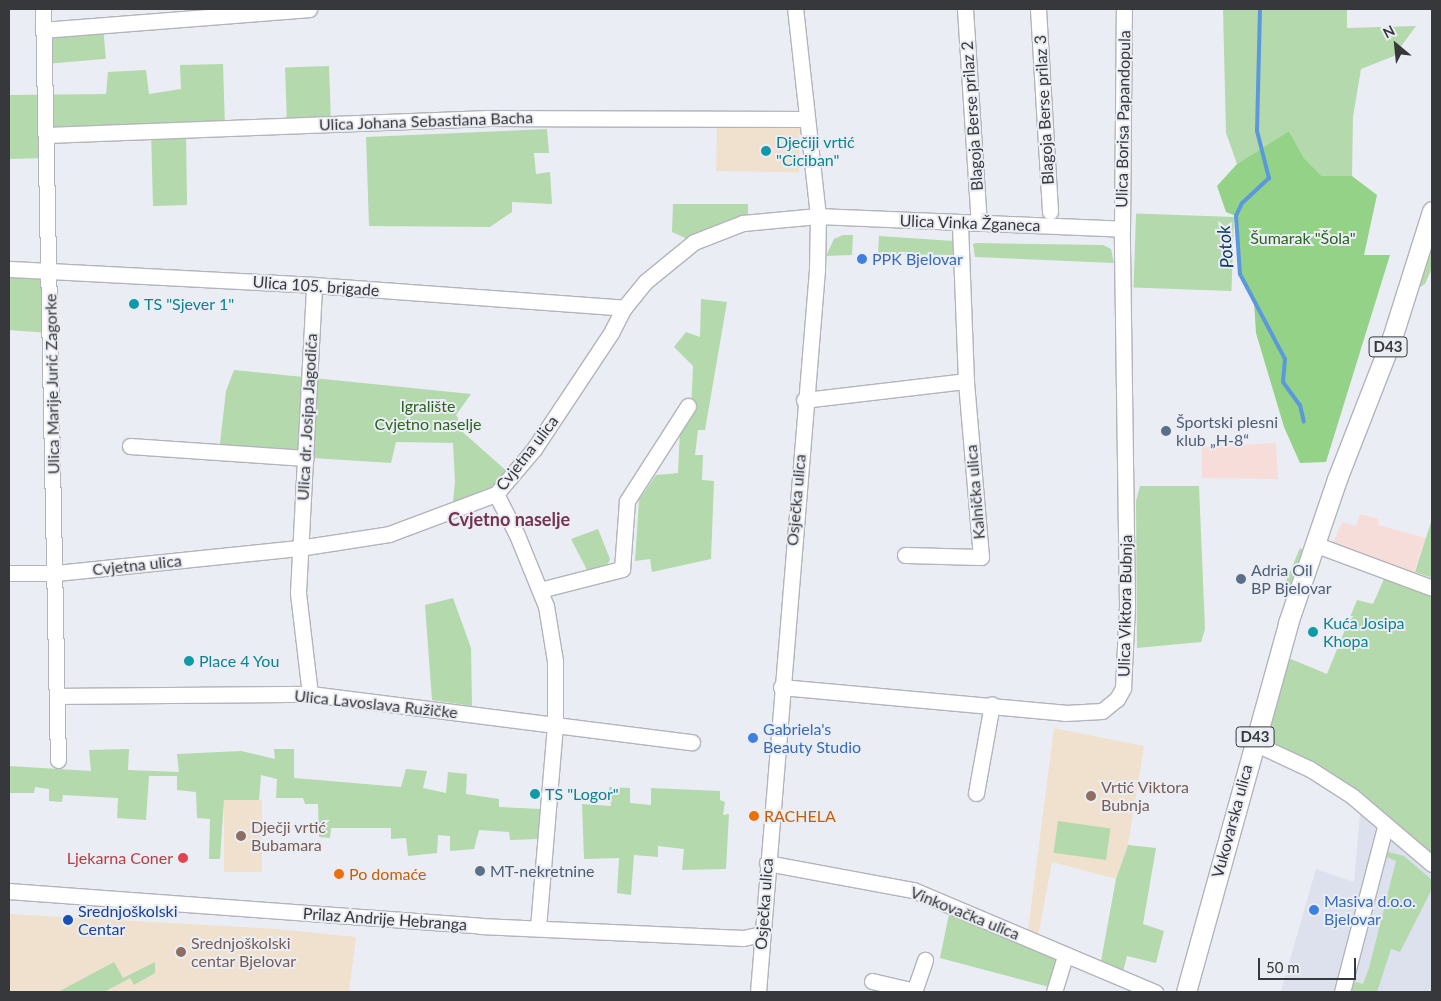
<!DOCTYPE html>
<meta charset="utf-8">
<style>
body{margin:0}
#map{position:relative;width:1441px;height:1001px;overflow:hidden;background:#ebedf4;font-family:Lato,sans-serif}
div>[style]{position:absolute}
[style*='--x']{left:calc(var(--x)*1px);top:calc(var(--y)*1px);width:calc(var(--w)*1px);rotate:calc(var(--a)*1deg)}
.built>*{inset:0;background:#dde1ee}
.industrial>*{inset:0;background:#f7ddd9}
.education>*{inset:0;background:#f0e1ce;transform-origin:0 0}
.green>*{inset:0;background:#b3d9ac;transform-origin:0 0}
.forest>*{inset:0;background:#94d288}
.stream>*{height:4px;margin:-2px;padding:0 2px;transform-origin:2px;border-radius:2px;background:#5c99dc}
.roads{filter:drop-shadow(1px 0 #b3b4bb) drop-shadow(-1px 0 #b3b4bb) drop-shadow(0 1px #b3b4bb) drop-shadow(0 -1px #b3b4bb)}
.minor>*{height:15px;margin:-7.5px;padding:0 7.5px;transform-origin:7.5px;border-radius:7.5px;background:#fff}
.major>*{height:19px;margin:-9.5px;padding:0 9.5px;transform-origin:9.5px;border-radius:9.5px;background:#fff}
.dots>*{width:14px;height:14px;translate:-50% -50%;box-sizing:border-box;border:2px solid #ebedf4;border-radius:50%}
span{translate:-50% -50%;white-space:nowrap;text-align:center;line-height:1.15;-webkit-text-stroke:4px #ebedf4;paint-order:stroke}
.shield-label span{padding:1px 4px;background:#ebedf4;border:1px solid;border-radius:4px;-webkit-text-stroke-width:0}
.shield-label{font-size:15px;color:#37383b;font-weight:700}
.street-label{font-size:16px;color:#37383b}
.culture-label{font-size:16px;color:#0d838f}
.left{translate:0 -50%;text-align:left}
.park-label{font-size:16px;color:#2a651f}
.shop-label{font-size:16px;color:#366cbe}
.service-label{font-size:16px;color:#4e5e75}
.education-label{font-size:16px;color:#785e54}
.food-label{font-size:16px;color:#c56008}
.health-label{font-size:16px;color:#be3a42}
.right{translate:-100% -50%;text-align:right}
.transit-label{font-size:16px;color:#164399}
.water-label{font-size:18px;color:#0d3864;font-style:italic}
.neighbourhood-label{font-size:18px;color:#753351;font-weight:700}
.frame{position:absolute;inset:0;border:10px solid #37383b;pointer-events:none}
.north{position:absolute;left:1371px;top:20px;width:50px;height:50px;-webkit-text-stroke:4px #ebedf4;paint-order:stroke;rotate:332deg;font-size:14px;font-weight:700;line-height:20px;text-align:center;color:#37383b}
.north::after{content:'';display:block;margin:auto;width:18px;height:22px;background:#37383b;clip-path:polygon(50% 0,100% 100%,50% 72%,0 100%)}
.scale{position:absolute;left:1258px;top:958px;width:98px;height:22px;box-sizing:border-box;border:2px solid #37383b;border-top:0;padding-left:6px;font-size:15px;line-height:18px;white-space:nowrap;color:#37383b;-webkit-text-stroke:4px #ebedf4;paint-order:stroke}
</style>
<div id="map">
<div class="built">
<div style="clip-path:polygon(1361px 803px,1432px 864px,1432px 992px,1281px 991px,1316px 869px,1354px 882px)"></div>
</div>
<div class="industrial">
<div style="clip-path:polygon(1276px 443px,1278px 479px,1202px 478px,1202px 447px)"></div>
<div style="clip-path:polygon(1360px 514px,1379px 519px,1378px 525px,1426px 538px,1411px 580px,1330px 550px,1342px 522px,1356px 526px)"></div>
</div>
<div class="education">
<div style="left:717px;top:118px;width:83px;height:53px;rotate:1deg"></div>
<div style="clip-path:polygon(1054px 728px,1144px 746px,1128px 845px,1116px 879px,1052px 862px,1037px 942px,1027px 938px)"></div>
<div style="left:224px;top:800px;width:38px;height:72px"></div>
<div style="clip-path:polygon(9px 914px,278px 929px,356px 937px,349px 992px,9px 992px)"></div>
</div>
<div class="green">
<div style="clip-path:polygon(1223px 9px,1347px 9px,1347px 28px,1416px 26px,1394px 56px,1361px 69px,1353px 117px,1352px 176px,1322px 176px,1304px 158px,1289px 131px,1237px 164px,1226px 133px)"></div>
<div style="left:103px;top:26px;width:33px;height:60px;rotate:85deg"></div>
<div style="clip-path:polygon(223px 64px,225px 128px,186px 130px,187px 205px,153px 206px,151px 131px,47px 135px,47px 158px,9px 159px,9px 95px,106px 94px,108px 72px,146px 70px,149px 94px,181px 89px,180px 65px)"></div>
<div style="left:329px;top:66px;width:58px;height:44px;rotate:88deg"></div>
<div style="clip-path:polygon(547px 129px,549px 153px,534px 153px,536px 174px,550px 172px,552px 204px,512px 202px,512px 212px,490px 227px,369px 226px,366px 137px)"></div>
<div style="clip-path:polygon(673px 204px,748px 204px,748px 222px,694px 242px,672px 232px)"></div>
<div style="left:1234px;top:217px;width:74px;height:98px;rotate:92deg"></div>
<div style="clip-path:polygon(843px 235px,853px 235px,852px 255px,826px 256px,834px 239px)"></div>
<div style="clip-path:polygon(879px 236px,954px 241px,955px 255px,878px 254px)"></div>
<div style="clip-path:polygon(976px 243px,1103px 245px,1111px 249px,1114px 263px,975px 257px,973px 244px)"></div>
<div style="clip-path:polygon(1432px 243px,1432px 268px,1425px 284px,1416px 290px)"></div>
<div style="left:9px;top:269px;width:41px;height:61px;rotate:4deg"></div>
<div style="clip-path:polygon(701px 299px,727px 302px,705px 430px,698px 430px,695px 455px,703px 455px,702px 480px,714px 481px,711px 559px,652px 572px,650px 559px,635px 561px,639px 500px,656px 475px,678px 473px,680px 428px,691px 411px,693px 366px,674px 347px,686px 332px,700px 337px)"></div>
<div style="clip-path:polygon(234px 370px,471px 394px,456px 415px,458px 418px,457px 427px,511px 475px,496px 494px,452px 512px,455px 482px,453px 443px,396px 442px,391px 463px,219px 452px,226px 391px)"></div>
<div style="clip-path:polygon(1140px 486px,1199px 486px,1205px 629px,1201px 642px,1137px 648px,1136px 501px)"></div>
<div style="clip-path:polygon(1432px 519px,1432px 578px,1415px 572px)"></div>
<div style="clip-path:polygon(598px 529px,610px 559px,608px 564px,587px 570px,571px 539px)"></div>
<div style="clip-path:polygon(1300px 548px,1304px 551px,1288px 594px,1284px 594px,1281px 593px)"></div>
<div style="clip-path:polygon(1387px 572px,1432px 588px,1432px 864px,1361px 803px,1265px 748px,1286px 657px,1327px 674px,1357px 600px,1373px 604px)"></div>
<div style="clip-path:polygon(453px 598px,471px 648px,472px 706px,432px 700px,425px 605px)"></div>
<div style="clip-path:polygon(129px 749px,128px 770px,179px 772px,177px 754px,241px 751px,275px 759px,274px 749px,294px 749px,294px 778px,401px 787px,406px 769px,427px 771px,423px 788px,446px 793px,448px 772px,467px 774px,466px 794px,499px 799px,499px 807px,541px 809px,538px 839px,510px 840px,509px 832px,479px 830px,474px 849px,450px 851px,450px 836px,438px 835px,437px 853px,408px 856px,406px 838px,391px 839px,391px 828px,331px 828px,330px 838px,319px 837px,318px 804px,305px 804px,303px 798px,276px 798px,277px 779px,261px 775px,259px 800px,224px 800px,220px 859px,209px 859px,210px 819px,197px 818px,196px 792px,177px 790px,177px 776px,149px 776px,146px 820px,117px 818px,118px 798px,63px 795px,62px 802px,49px 801px,49px 789px,35px 787px,34px 793px,9px 793px,9px 766px,91px 771px,89px 750px)"></div>
<div style="clip-path:polygon(609px 787px,630px 788px,630px 803px,651px 805px,651px 788px,720px 791px,720px 800px,725px 802px,723px 815px,729px 814px,726px 869px,682px 870px,684px 849px,658px 846px,658px 857px,634px 855px,631px 895px,617px 893px,619px 858px,584px 859px,582px 804px,611px 806px)"></div>
<div style="left:1058px;top:821px;width:53px;height:32px;rotate:8deg"></div>
<div style="clip-path:polygon(1128px 845px,1156px 848px,1143px 924px,1164px 931px,1156px 963px,1127px 956px,1123px 972px,1101px 961px,1116px 879px)"></div>
<div style="clip-path:polygon(1385px 851px,1404px 856px,1432px 880px,1432px 889px,1400px 952px,1391px 949px,1377px 992px,1349px 992px,1349px 980px,1363px 984px,1369px 968px,1396px 861px,1384px 856px)"></div>
<div style="clip-path:polygon(949px 914px,1058px 959px,1049px 987px,940px 958px)"></div>
<div style="clip-path:polygon(114px 962px,123px 978px,155px 962px,155px 973px,134px 985px,130px 978px,104px 992px,58px 992px)"></div>
</div>
<div class="forest">
<div style="clip-path:polygon(1289px 131px,1304px 158px,1322px 176px,1352px 176px,1377px 195px,1364px 255px,1390px 255px,1326px 462px,1300px 463px,1284px 427px,1256px 333px,1254px 302px,1240px 274px,1236px 216px,1226px 212px,1217px 186px,1237px 164px)"></div>
</div>
<div class="stream">
<div style="--x:1260;--y:9;--w:122;--a:91.4"></div>
<div style="--x:1257;--y:131;--w:49;--a:75.7"></div>
<div style="--x:1269;--y:178;--w:37;--a:137"></div>
<div style="--x:1242;--y:203;--w:14;--a:115"></div>
<div style="--x:1236;--y:216;--w:58;--a:86.1"></div>
<div style="--x:1240;--y:274;--w:96;--a:62.1"></div>
<div style="--x:1285;--y:359;--w:23;--a:95"></div>
<div style="--x:1283;--y:382;--w:29;--a:54"></div>
<div style="--x:1300;--y:405;--w:17;--a:77"></div>
</div>
<div class="roads">
<div class="minor">
<div style="--x:43;--y:9;--w:751;--a:88.86"></div>
<div style="--x:965;--y:9;--w:214;--a:86.3"></div>
<div style="--x:1038;--y:9;--w:203;--a:86.6"></div>
<div style="--x:43;--y:30;--w:267;--a:-4.5"></div>
<div style="--x:46;--y:135;--w:443;--a:-2.2"></div>
<div style="--x:489;--y:118;--w:318;--a:0.2"></div>
<div style="--x:9;--y:269;--w:305;--a:3"></div>
<div style="--x:314;--y:285;--w:311;--a:4.2"></div>
<div style="--x:804;--y:400;--w:163;--a:-6.7"></div>
<div style="--x:130;--y:446;--w:176;--a:3.9"></div>
<div style="--x:496;--y:494;--w:46;--a:62.9"></div>
<div style="--x:517;--y:535;--w:77;--a:67.8"></div>
<div style="--x:546;--y:606;--w:56;--a:80.7"></div>
<div style="--x:555;--y:661;--w:64;--a:90"></div>
<div style="--x:555;--y:725;--w:204;--a:94.8"></div>
<div style="--x:1314;--y:544;--w:126;--a:20.4"></div>
<div style="--x:905;--y:555;--w:76;--a:1.5"></div>
<div style="--x:981;--y:557;--w:177;--a:-94.9"></div>
<div style="--x:966;--y:381;--w:158;--a:-92.2"></div>
<div style="--x:9;--y:573;--w:47;--a:0"></div>
<div style="--x:56;--y:573;--w:244;--a:-5.9"></div>
<div style="--x:299;--y:548;--w:91;--a:-8.8"></div>
<div style="--x:389;--y:534;--w:114;--a:-20.5"></div>
<div style="--x:496;--y:494;--w:59;--a:-49.8"></div>
<div style="--x:534;--y:449;--w:139;--a:-56.4"></div>
<div style="--x:611;--y:333;--w:28;--a:-63"></div>
<div style="--x:624;--y:308;--w:33;--a:-51"></div>
<div style="--x:645;--y:282;--w:63;--a:-39.2"></div>
<div style="--x:694;--y:242;--w:53;--a:-21.2"></div>
<div style="--x:743;--y:223;--w:75;--a:-5.3"></div>
<div style="--x:818;--y:216;--w:304;--a:2.4"></div>
<div style="--x:540;--y:590;--w:85;--a:-14.4"></div>
<div style="--x:622;--y:569;--w:68;--a:-85.8"></div>
<div style="--x:627;--y:501;--w:113;--a:-57.3"></div>
<div style="--x:781;--y:687;--w:285;--a:5.2"></div>
<div style="--x:1065;--y:713;--w:37;--a:-3"></div>
<div style="--x:1102;--y:711;--w:19;--a:-39"></div>
<div style="--x:1117;--y:699;--w:13;--a:-61"></div>
<div style="--x:1123;--y:688;--w:83;--a:-87.2"></div>
<div style="--x:1127;--y:605;--w:376;--a:-90.8"></div>
<div style="--x:1122;--y:229;--w:220;--a:-89.5"></div>
<div style="--x:310;--y:694;--w:102;--a:-96.8"></div>
<div style="--x:298;--y:593;--w:308;--a:-87"></div>
<div style="--x:58;--y:696;--w:252;--a:-0.5"></div>
<div style="--x:310;--y:694;--w:385;--a:7.2"></div>
<div style="--x:1254;--y:743;--w:62;--a:24.9"></div>
<div style="--x:1310;--y:769;--w:50;--a:32.7"></div>
<div style="--x:1352;--y:796;--w:105;--a:40.4"></div>
<div style="--x:976;--y:793;--w:90;--a:-79.8"></div>
<div style="--x:767;--y:863;--w:148;--a:10.5"></div>
<div style="--x:913;--y:890;--w:263;--a:22.9"></div>
<div style="--x:9;--y:891;--w:472;--a:4.2"></div>
<div style="--x:480;--y:926;--w:263;--a:2.6"></div>
<div style="--x:743;--y:938;--w:19;--a:-12"></div>
<div style="--x:872;--y:981;--w:44;--a:13.1"></div>
<div style="--x:758;--y:992;--w:725;--a:-85.33"></div>
<div style="--x:817;--y:269;--w:53;--a:-88.9"></div>
<div style="--x:818;--y:216;--w:208;--a:-96.3"></div>
<div style="--x:914;--y:992;--w:34;--a:-71"></div>
<div style="--x:1054;--y:992;--w:39;--a:-73"></div>
<div style="--x:1342;--y:992;--w:171;--a:-75.4"></div>
</div>
<div class="major">
<div style="--x:1186;--y:992;--w:383;--a:-74.5"></div>
<div style="--x:1288;--y:623;--w:152;--a:-71.2"></div>
<div style="--x:1337;--y:479;--w:151;--a:-68.7"></div>
<div style="--x:1392;--y:338;--w:133;--a:-72.5"></div>
</div>
</div>
<div class="dots">
<div style="left:766px;top:151px;background:#0f9aa8"></div>
<div style="left:862px;top:259px;background:#3f7fe0"></div>
<div style="left:134px;top:304px;background:#0f9aa8"></div>
<div style="left:1166px;top:431px;background:#5c6f8a"></div>
<div style="left:1241px;top:579px;background:#5c6f8a"></div>
<div style="left:1313px;top:632px;background:#0f9aa8"></div>
<div style="left:189px;top:661px;background:#0f9aa8"></div>
<div style="left:753px;top:738px;background:#3f7fe0"></div>
<div style="left:535px;top:794px;background:#0f9aa8"></div>
<div style="left:1091px;top:796px;background:#8d6e63"></div>
<div style="left:754px;top:816px;background:#e8710a"></div>
<div style="left:241px;top:836px;background:#8d6e63"></div>
<div style="left:183px;top:858px;background:#e0444e"></div>
<div style="left:480px;top:871px;background:#5c6f8a"></div>
<div style="left:339px;top:874px;background:#e8710a"></div>
<div style="left:1314px;top:910px;background:#3f7fe0"></div>
<div style="left:68px;top:920px;background:#1a4fb4"></div>
<div style="left:181px;top:952px;background:#8d6e63"></div>
</div>
<div class="shield-label">
<span style="left:1388px;top:347px">D43</span>
<span style="left:1255px;top:737px">D43</span>
</div>
<div class="street-label">
<span style="left:1044px;top:110px;rotate:-93deg">Blagoja Berse prilaz 3</span>
<span style="left:972px;top:116px;rotate:-94deg">Blagoja Berse prilaz 2</span>
<span style="left:1123px;top:119px;rotate:-89deg">Ulica Borisa Papandopula</span>
<span style="left:426px;top:121px;rotate:-2deg">Ulica Johana Sebastiana Bacha</span>
<span style="left:970px;top:223px;rotate:2deg">Ulica Vinka Žganeca</span>
<span style="left:316px;top:286px;rotate:4deg">Ulica 105. brigade</span>
<span style="left:52px;top:384px;rotate:-91deg">Ulica Marije Jurić Zagorke</span>
<span style="left:307px;top:417px;rotate:-87deg">Ulica dr. Josipa Jagodića</span>
<span style="left:527px;top:453px;rotate:-52deg">Cvjetna ulica</span>
<span style="left:975px;top:492px;rotate:-95deg">Kalnička ulica</span>
<span style="left:796px;top:500px;rotate:-85deg">Osječka ulica</span>
<span style="left:137px;top:565px;rotate:-6deg">Cvjetna ulica</span>
<span style="left:1125px;top:606px;rotate:-89deg">Ulica Viktora Bubnja</span>
<span style="left:376px;top:704px;rotate:6deg">Ulica Lavoslava Ružičke</span>
<span style="left:1232px;top:821px;rotate:-75deg">Vukovarska ulica</span>
<span style="left:764px;top:904px;rotate:-86deg">Osječka ulica</span>
<span style="left:965px;top:913px;rotate:22deg">Vinkovačka ulica</span>
<span style="left:385px;top:919px;rotate:4deg">Prilaz Andrije Hebranga</span>
</div>
<div class="culture-label">
<span class="left" style="left:776px;top:151px">Dječiji vrtić<br>"Ciciban"</span>
<span class="left" style="left:144px;top:304px">TS "Sjever 1"</span>
<span class="left" style="left:1323px;top:632px">Kuća Josipa<br>Khopa</span>
<span class="left" style="left:199px;top:661px">Place 4 You</span>
<span class="left" style="left:545px;top:794px">TS "Logor"</span>
</div>
<div class="park-label">
<span style="left:1303px;top:238px">Šumarak "Šola"</span>
<span style="left:428px;top:415px">Igralište<br>Cvjetno naselje</span>
</div>
<div class="shop-label">
<span class="left" style="left:872px;top:259px">PPK Bjelovar</span>
<span class="left" style="left:763px;top:738px">Gabriela's<br>Beauty Studio</span>
<span class="left" style="left:1324px;top:910px">Masiva d.o.o.<br>Bjelovar</span>
</div>
<div class="service-label">
<span class="left" style="left:1176px;top:431px">Športski plesni<br>klub „H-8“</span>
<span class="left" style="left:1251px;top:579px">Adria Oil<br>BP Bjelovar</span>
<span class="left" style="left:490px;top:871px">MT-nekretnine</span>
</div>
<div class="education-label">
<span class="left" style="left:1101px;top:796px">Vrtić Viktora<br>Bubnja</span>
<span class="left" style="left:251px;top:836px">Dječji vrtić<br>Bubamara</span>
<span class="left" style="left:191px;top:952px">Srednjoškolski<br>centar Bjelovar</span>
</div>
<div class="food-label">
<span class="left" style="left:764px;top:816px">RACHELA</span>
<span class="left" style="left:349px;top:874px">Po domaće</span>
</div>
<div class="health-label">
<span class="right" style="left:173px;top:858px">Ljekarna Coner</span>
</div>
<div class="transit-label">
<span class="left" style="left:78px;top:920px">Srednjoškolski<br>Centar</span>
</div>
<div class="water-label">
<span style="left:1225px;top:247px;rotate:-95deg">Potok</span>
</div>
<div class="neighbourhood-label">
<span style="left:509px;top:519px">Cvjetno naselje</span>
</div>
<div class="frame"></div>
<div class="north">N</div>
<div class="scale">50 m</div>
</div>
